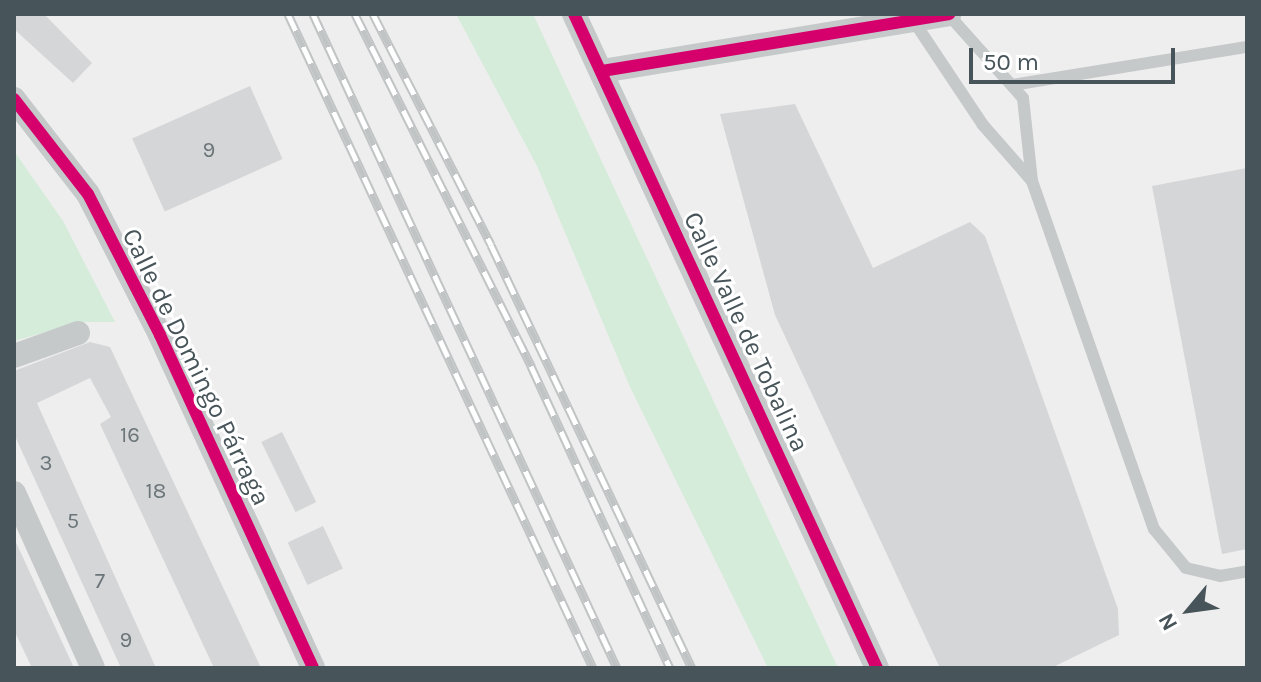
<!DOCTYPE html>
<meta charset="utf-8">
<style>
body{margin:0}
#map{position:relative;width:1261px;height:682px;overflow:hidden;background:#efeeee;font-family:Karla,sans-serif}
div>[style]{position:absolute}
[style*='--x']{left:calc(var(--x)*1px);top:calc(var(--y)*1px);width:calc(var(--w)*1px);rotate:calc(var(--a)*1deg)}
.green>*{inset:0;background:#d4ecd9}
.building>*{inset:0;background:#d5d6d7;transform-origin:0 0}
.lane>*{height:12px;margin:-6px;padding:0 6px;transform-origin:6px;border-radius:6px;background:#c5c9ca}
.street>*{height:24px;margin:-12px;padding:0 12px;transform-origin:12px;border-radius:12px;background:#c5c9ca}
.rail>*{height:9px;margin-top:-4.5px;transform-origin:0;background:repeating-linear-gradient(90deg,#fff 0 18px,#c1c4c5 0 36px);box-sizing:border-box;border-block:2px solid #c1c4c5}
.cycleway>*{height:12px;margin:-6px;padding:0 6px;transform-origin:6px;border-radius:6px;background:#d6006c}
span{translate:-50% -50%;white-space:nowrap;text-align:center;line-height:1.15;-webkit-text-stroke:6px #fff;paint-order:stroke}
.number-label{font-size:22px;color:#6c767a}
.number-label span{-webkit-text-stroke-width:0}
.street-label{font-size:26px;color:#475459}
.frame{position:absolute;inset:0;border:16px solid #475459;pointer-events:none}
.north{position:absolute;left:1149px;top:570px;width:80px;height:80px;-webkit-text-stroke:6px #fff;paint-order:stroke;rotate:241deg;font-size:22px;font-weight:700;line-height:32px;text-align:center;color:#475459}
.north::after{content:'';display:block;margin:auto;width:28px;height:36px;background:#475459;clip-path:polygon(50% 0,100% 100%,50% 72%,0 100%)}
.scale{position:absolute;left:969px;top:48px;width:206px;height:36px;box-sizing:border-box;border:4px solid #475459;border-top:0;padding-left:10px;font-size:24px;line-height:28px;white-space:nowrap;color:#475459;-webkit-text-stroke:6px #fff;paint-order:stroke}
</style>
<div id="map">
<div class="green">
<div style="clip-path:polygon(456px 14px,533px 14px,838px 668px,768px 668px,630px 387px,537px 166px)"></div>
<div style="clip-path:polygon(14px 151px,63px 221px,115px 322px,80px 322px,14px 341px)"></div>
</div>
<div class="building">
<div style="clip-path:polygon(14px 14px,44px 14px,92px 63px,73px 83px,14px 29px)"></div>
<div style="left:250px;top:86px;width:80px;height:129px;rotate:66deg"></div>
<div style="clip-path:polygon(795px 104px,873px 268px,970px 222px,985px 236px,1118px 609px,1119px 635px,1051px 668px,940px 668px,775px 315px,720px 114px)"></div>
<div style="clip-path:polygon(1247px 168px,1247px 549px,1222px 554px,1152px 186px)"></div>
<div style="clip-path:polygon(90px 342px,110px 347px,261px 668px,214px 668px,100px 424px,111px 417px,90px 378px,37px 403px,156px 668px,121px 668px,14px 434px,14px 371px)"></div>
<div style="left:282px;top:432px;width:78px;height:23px;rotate:64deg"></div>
<div style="left:323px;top:526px;width:47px;height:39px;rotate:65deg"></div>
<div style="clip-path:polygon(14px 538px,74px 668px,32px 668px,14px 630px)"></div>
</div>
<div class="lane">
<div style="--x:913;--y:20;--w:126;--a:56.3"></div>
<div style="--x:983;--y:125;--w:74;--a:48.8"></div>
<div style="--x:1032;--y:181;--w:83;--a:-96.2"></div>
<div style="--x:1023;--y:98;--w:113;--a:-131.8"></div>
<div style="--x:1012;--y:85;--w:238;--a:-9.2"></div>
<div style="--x:1032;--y:181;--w:369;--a:70.7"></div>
<div style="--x:1154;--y:529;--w:50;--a:50.6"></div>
<div style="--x:1186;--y:568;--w:35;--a:13"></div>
<div style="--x:1220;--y:576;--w:27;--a:-10"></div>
</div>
<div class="street">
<div style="--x:574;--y:14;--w:721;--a:65.14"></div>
<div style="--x:602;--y:71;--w:352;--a:-9.3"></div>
<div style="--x:14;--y:99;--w:120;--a:52.1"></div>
<div style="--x:88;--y:194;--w:158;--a:62.9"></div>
<div style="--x:160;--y:335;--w:366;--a:65.3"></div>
<div style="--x:14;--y:356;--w:68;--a:-19.8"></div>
<div style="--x:14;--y:493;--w:192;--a:65.7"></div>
</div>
<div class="rail">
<div style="--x:288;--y:14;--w:722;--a:65"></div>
<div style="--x:313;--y:14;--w:721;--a:65.07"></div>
<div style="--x:355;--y:14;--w:394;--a:63.4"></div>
<div style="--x:531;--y:366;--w:332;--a:65.3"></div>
<div style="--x:373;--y:14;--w:259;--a:62.9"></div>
<div style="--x:491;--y:245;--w:468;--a:64.6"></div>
</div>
<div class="cycleway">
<div style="--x:574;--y:14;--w:721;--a:65.14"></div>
<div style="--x:602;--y:71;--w:352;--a:-9.3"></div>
<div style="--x:14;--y:99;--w:120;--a:52.1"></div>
<div style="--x:88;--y:194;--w:158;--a:62.9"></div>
<div style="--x:160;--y:335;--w:366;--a:65.3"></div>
</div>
<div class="number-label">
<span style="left:209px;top:151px">9</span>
<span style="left:130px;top:436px">16</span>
<span style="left:46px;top:464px">3</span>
<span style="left:156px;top:492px">18</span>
<span style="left:73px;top:522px">5</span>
<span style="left:100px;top:582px">7</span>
<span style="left:126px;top:641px">9</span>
</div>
<div class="street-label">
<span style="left:746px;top:332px;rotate:65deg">Calle Valle de Tobalina</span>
<span style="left:196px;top:367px;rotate:64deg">Calle de Domingo Párraga</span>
</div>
<div class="frame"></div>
<div class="north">N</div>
<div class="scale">50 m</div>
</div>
